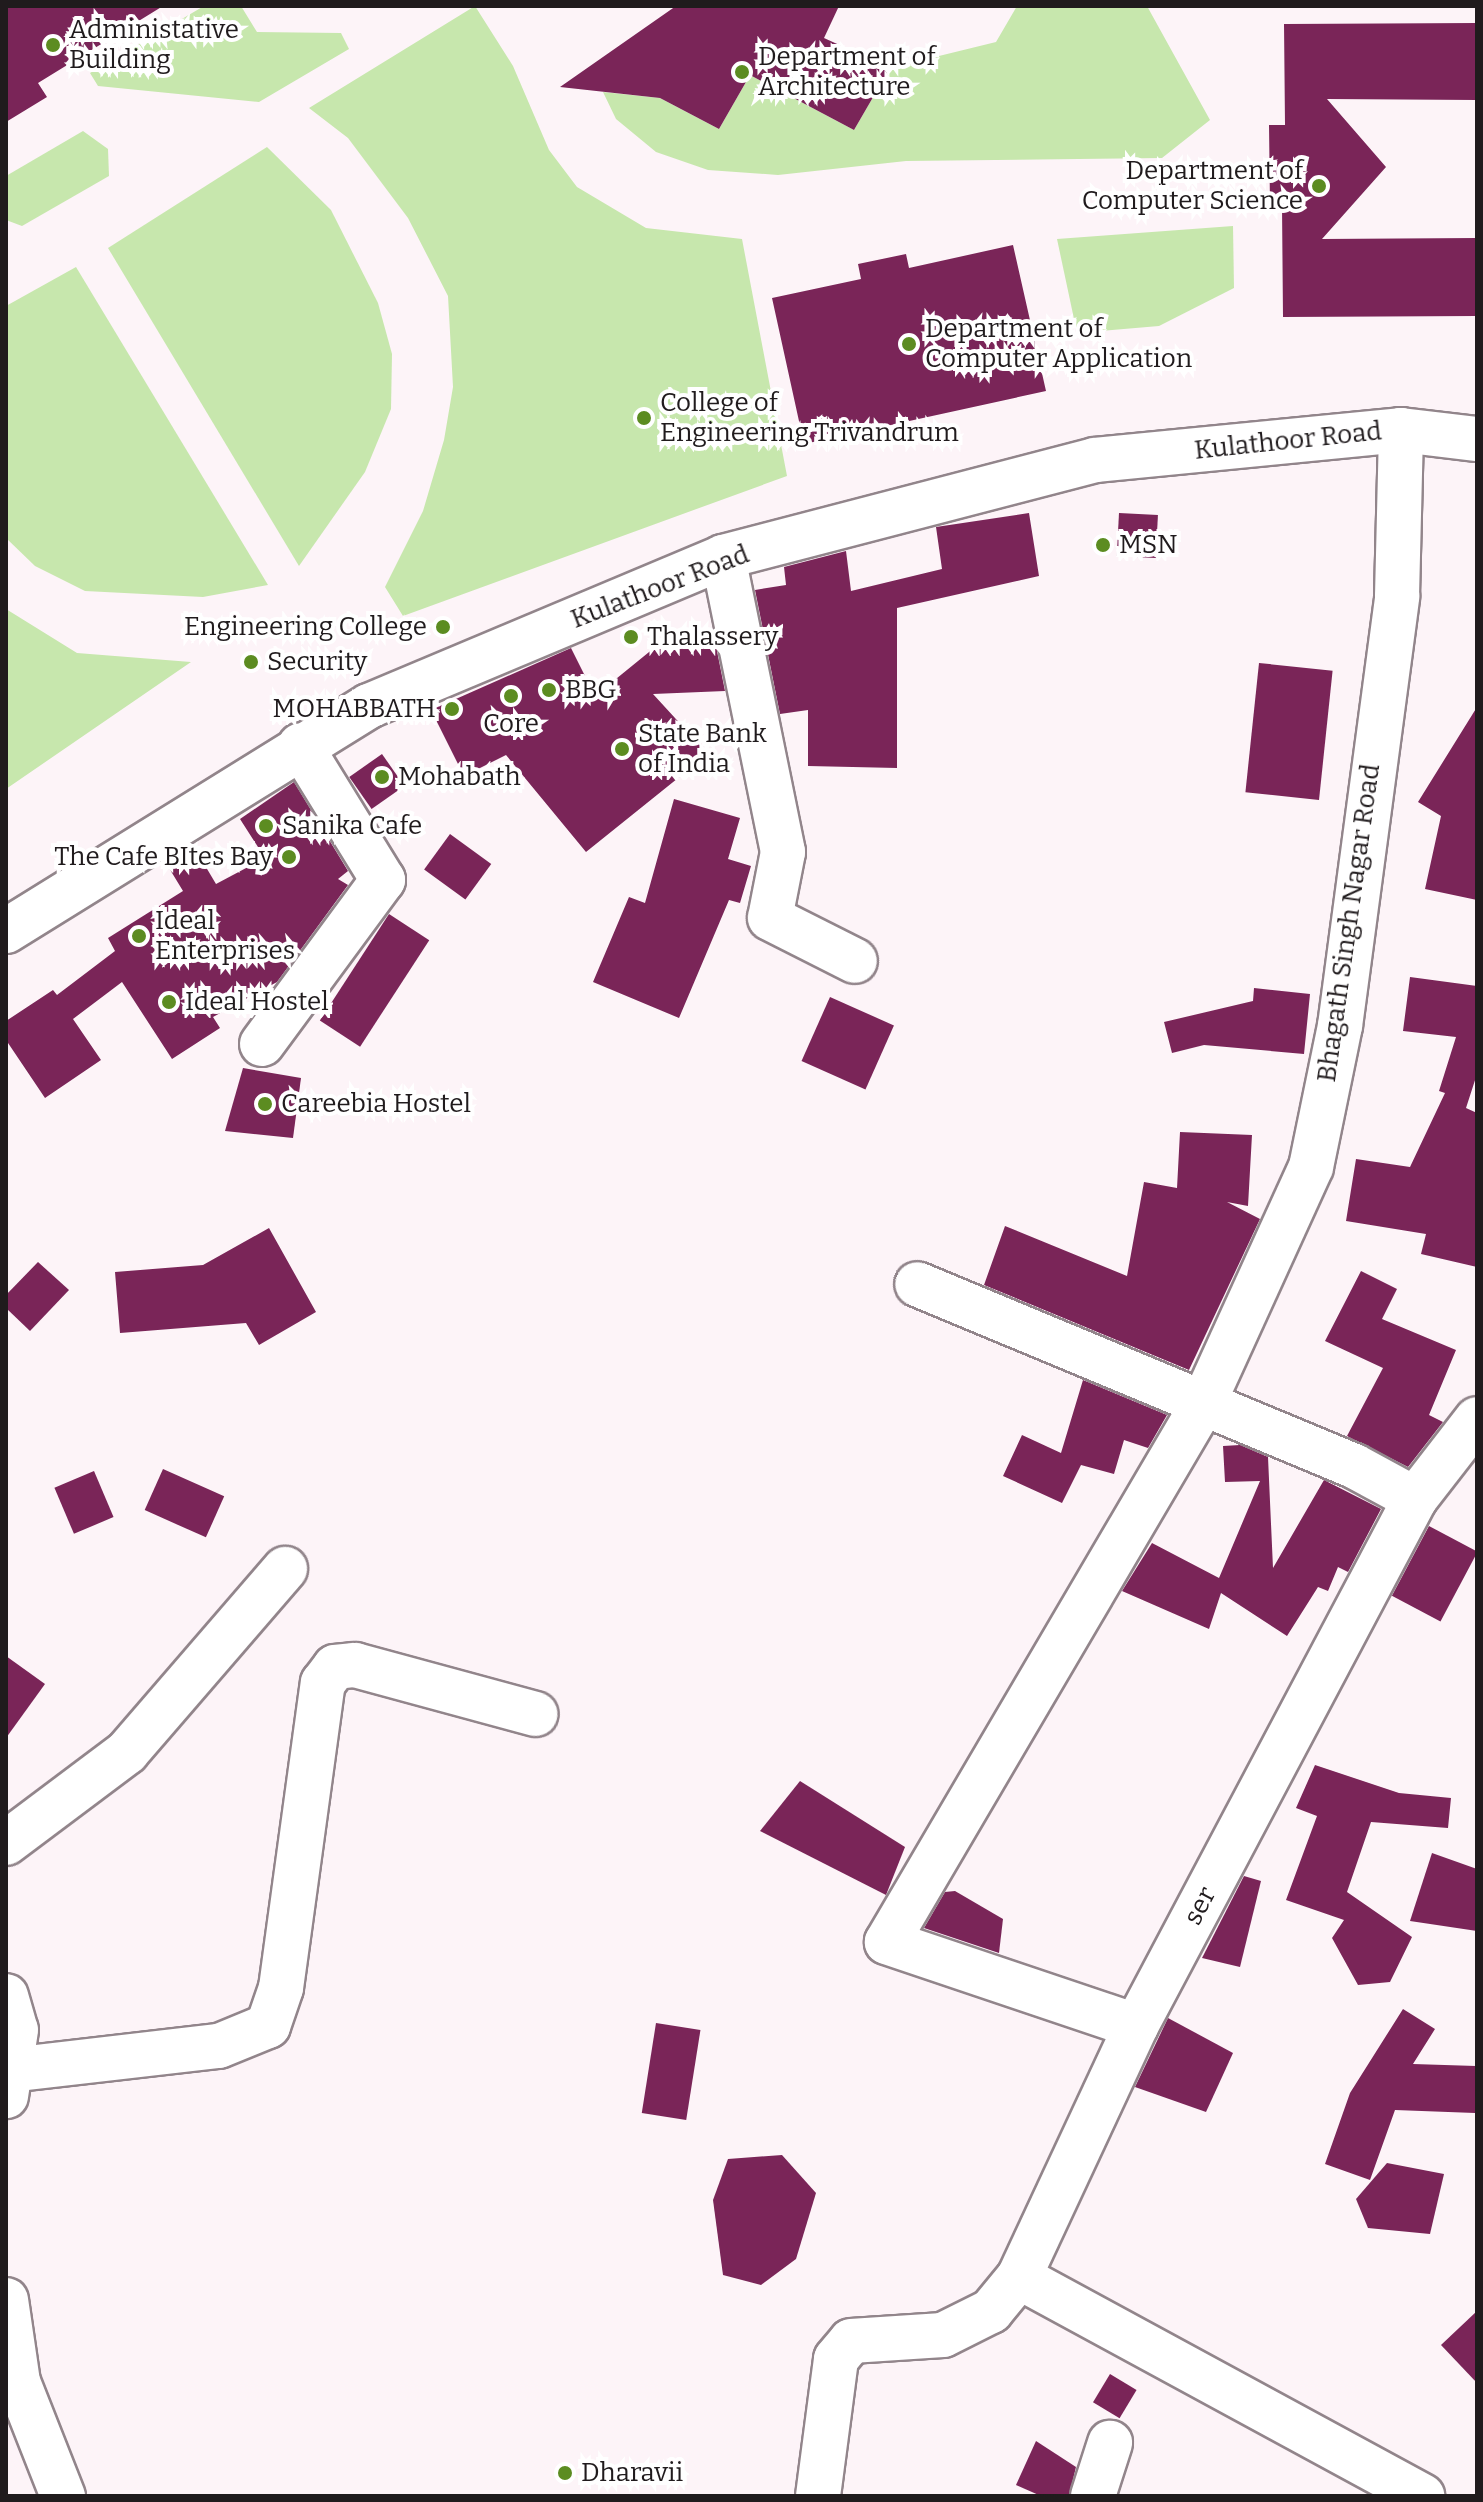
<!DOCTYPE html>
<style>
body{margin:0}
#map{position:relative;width:1483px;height:2502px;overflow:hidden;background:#fdf4f8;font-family:Bitter,serif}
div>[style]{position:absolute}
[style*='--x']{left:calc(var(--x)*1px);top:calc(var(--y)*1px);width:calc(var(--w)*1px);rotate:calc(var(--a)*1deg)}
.green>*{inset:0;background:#c7e7ad}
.building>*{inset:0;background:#7a2558;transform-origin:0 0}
.roads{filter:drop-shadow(2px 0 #92858b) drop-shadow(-2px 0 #92858b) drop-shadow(0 2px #92858b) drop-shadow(0 -2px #92858b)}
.minor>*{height:44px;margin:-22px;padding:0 22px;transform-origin:22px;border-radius:22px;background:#fff}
.major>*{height:44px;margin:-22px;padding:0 22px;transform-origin:22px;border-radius:22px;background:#fff}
.dots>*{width:22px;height:22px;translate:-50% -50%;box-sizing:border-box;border:4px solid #fff;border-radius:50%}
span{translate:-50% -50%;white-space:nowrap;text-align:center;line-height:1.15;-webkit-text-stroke:8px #fff;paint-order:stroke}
.poi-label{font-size:26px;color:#201b1d}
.left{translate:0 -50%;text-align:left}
.right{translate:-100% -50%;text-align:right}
.street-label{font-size:26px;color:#201b1d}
.frame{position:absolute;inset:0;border:8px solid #201b1d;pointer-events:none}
</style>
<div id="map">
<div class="green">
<div style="clip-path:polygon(204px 6px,241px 6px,257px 32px,341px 33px,349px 49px,259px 102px,98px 86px,90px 73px)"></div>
<div style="clip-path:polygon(475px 6px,513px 66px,549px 150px,577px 187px,646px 228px,742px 239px,787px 476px,403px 616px,385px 587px,423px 511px,444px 440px,453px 387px,448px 296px,408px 218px,348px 138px,309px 108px)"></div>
<div style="clip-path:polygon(1017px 6px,1147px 6px,1210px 120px,1162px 158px,906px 161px,778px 175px,708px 170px,656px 152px,616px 119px,603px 92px,660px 98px,719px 129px,750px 75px,854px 130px,890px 68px,996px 42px)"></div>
<div style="clip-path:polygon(83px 131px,108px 149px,109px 176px,22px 226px,6px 220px,6px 176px)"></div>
<div style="clip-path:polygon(267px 147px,331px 210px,378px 303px,392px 354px,391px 409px,365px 472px,299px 566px,108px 248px)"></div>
<div style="clip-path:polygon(1233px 226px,1234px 288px,1159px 326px,1077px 333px,1057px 239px)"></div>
<div style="clip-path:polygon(76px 267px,268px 585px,203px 597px,85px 591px,35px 566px,6px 538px,6px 306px)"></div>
<div style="clip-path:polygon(6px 609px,77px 653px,191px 662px,6px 789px)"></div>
</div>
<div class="building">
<div style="clip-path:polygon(6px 6px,163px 6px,38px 83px,47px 97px,6px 122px)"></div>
<div style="clip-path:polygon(676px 6px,839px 6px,824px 38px,890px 68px,854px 130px,750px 75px,719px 129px,660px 98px,560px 87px)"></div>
<div style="clip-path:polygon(1477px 23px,1477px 100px,1327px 99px,1386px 167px,1322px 239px,1477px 238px,1477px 316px,1283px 317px,1282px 206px,1270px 206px,1269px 125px,1285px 125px,1284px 24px)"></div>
<div style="clip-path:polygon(1013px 245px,1046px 391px,804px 444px,772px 298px,861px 279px,858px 264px,906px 254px,909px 268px)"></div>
<div style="clip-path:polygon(1029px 513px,1039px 576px,897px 608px,897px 768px,808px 766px,808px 710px,780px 714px,755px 590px,786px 585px,784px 567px,846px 551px,851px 591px,942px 569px,936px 527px)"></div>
<div style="left:1119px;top:513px;width:39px;height:43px;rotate:3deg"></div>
<div style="clip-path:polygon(714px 636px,725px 691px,653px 694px,708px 754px,586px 852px,506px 755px,464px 776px,431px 710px,571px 648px,595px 696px,654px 648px,653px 640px)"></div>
<div style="left:1259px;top:663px;width:74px;height:130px;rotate:6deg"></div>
<div style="clip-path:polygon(1477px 707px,1477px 900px,1425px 889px,1441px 816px,1418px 802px)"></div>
<div style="left:382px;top:754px;width:39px;height:40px;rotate:55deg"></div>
<div style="clip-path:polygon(294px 782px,348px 871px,338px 879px,348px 885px,277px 982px,213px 1017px,220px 1028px,172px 1059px,122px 982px,73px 1019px,101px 1060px,45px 1098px,6px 1040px,6px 1021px,53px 990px,57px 995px,115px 951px,108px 938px,183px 891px,169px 868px,197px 852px,216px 884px,265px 858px,240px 819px)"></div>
<div style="clip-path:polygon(674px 799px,740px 818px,728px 859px,751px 866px,740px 903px,729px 900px,679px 1018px,593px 982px,629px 897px,645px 903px)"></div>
<div style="left:450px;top:834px;width:51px;height:44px;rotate:36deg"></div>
<div style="left:389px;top:914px;width:48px;height:127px;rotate:33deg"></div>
<div style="clip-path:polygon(1410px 977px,1477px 986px,1477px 1074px,1466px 1108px,1477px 1113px,1477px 1267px,1421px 1254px,1426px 1234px,1346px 1221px,1356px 1159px,1410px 1167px,1445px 1093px,1439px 1091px,1456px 1037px,1403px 1031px)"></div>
<div style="clip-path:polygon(1254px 988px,1310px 994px,1304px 1054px,1204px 1045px,1172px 1053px,1164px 1022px,1253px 1001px)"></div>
<div style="left:830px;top:997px;width:70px;height:70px;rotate:24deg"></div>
<div style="clip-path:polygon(243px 1068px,301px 1078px,293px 1138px,225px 1131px)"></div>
<div style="clip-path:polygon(1180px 1132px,1252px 1135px,1248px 1206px,1227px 1202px,1260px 1219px,1189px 1370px,984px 1285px,1005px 1226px,1127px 1276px,1144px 1182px,1177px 1188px)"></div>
<div style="clip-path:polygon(269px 1228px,316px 1312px,259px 1345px,246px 1323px,120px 1333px,115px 1272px,203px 1265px)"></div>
<div style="clip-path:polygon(38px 1262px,69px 1290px,30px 1331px,6px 1308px,6px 1295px)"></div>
<div style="clip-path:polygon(1361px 1271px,1397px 1289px,1382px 1319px,1456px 1350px,1429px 1415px,1443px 1422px,1408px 1467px,1347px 1436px,1383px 1368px,1325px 1341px)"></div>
<div style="clip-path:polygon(1083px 1380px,1167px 1415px,1148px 1448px,1124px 1440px,1114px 1474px,1081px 1465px,1062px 1503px,1003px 1476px,1022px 1435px,1061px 1453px)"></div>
<div style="clip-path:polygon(1240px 1445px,1268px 1457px,1273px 1568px,1324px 1480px,1381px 1509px,1348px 1572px,1338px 1567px,1328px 1591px,1318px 1587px,1287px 1636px,1221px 1593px,1209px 1629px,1122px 1591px,1152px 1543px,1219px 1578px,1260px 1481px,1225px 1482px,1223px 1446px)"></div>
<div style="left:163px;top:1469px;width:67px;height:45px;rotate:24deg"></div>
<div style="left:94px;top:1471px;width:50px;height:43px;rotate:67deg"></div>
<div style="left:1429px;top:1526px;width:55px;height:79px;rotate:28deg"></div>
<div style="clip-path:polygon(6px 1656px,45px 1684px,6px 1738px)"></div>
<div style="clip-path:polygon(1315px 1765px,1399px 1793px,1451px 1798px,1448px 1828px,1371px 1822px,1347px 1892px,1412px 1937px,1390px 1982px,1358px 1985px,1332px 1938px,1344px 1920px,1286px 1900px,1317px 1816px,1296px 1808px)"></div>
<div style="clip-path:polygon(800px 1781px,905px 1847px,886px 1895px,760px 1831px)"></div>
<div style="clip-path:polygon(1432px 1853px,1477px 1869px,1477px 1931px,1410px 1921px)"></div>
<div style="clip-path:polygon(1244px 1876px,1261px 1881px,1240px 1967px,1202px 1958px)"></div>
<div style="clip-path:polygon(955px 1891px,1003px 1919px,999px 1953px,924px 1928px,945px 1892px)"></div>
<div style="clip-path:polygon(1403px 2009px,1435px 2029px,1413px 2064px,1476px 2066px,1475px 2113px,1395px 2110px,1370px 2180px,1325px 2164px,1350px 2093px)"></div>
<div style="clip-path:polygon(1168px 2018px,1233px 2053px,1206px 2112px,1135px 2087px)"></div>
<div style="left:656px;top:2023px;width:45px;height:91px;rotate:9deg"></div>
<div style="clip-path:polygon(782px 2155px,816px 2193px,796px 2259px,761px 2285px,723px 2275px,713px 2200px,728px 2159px)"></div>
<div style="clip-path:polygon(1387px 2163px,1444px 2174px,1430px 2234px,1368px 2228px,1356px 2199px)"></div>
<div style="clip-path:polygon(1477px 2311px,1477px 2383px,1441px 2345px)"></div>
<div style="left:1110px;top:2374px;width:31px;height:33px;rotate:31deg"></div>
<div style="clip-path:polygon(1036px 2441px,1076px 2467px,1069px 2496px,1041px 2496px,1016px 2485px)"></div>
</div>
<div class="roads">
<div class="minor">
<div style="--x:723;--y:557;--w:301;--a:78.5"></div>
<div style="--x:783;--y:852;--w:67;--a:101.1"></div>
<div style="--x:770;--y:918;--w:95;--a:26.8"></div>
<div style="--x:262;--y:1044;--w:204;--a:-53.6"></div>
<div style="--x:383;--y:880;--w:158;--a:-121.6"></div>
<div style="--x:1415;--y:1499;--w:101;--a:-52.2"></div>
<div style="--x:6;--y:1843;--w:151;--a:-36.9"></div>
<div style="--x:127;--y:1752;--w:242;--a:-49.2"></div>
<div style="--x:6;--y:1996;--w:35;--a:74"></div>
<div style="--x:16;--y:2030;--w:67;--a:98.6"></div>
<div style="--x:1136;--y:2026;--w:263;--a:-161.4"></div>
<div style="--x:887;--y:1942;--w:624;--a:-59.57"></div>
<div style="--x:1203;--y:1404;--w:260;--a:-65.5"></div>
<div style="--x:1311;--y:1167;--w:144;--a:-78.4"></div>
<div style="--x:1340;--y:1026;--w:434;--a:-82.4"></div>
<div style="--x:1397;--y:596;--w:166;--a:-88.6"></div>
<div style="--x:10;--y:2070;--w:210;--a:-6.6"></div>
<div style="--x:219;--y:2046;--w:53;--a:-22.2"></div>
<div style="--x:268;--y:2026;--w:40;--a:-71.1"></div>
<div style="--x:281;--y:1988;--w:308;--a:-82.2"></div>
<div style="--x:323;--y:1683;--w:20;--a:-53"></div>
<div style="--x:335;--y:1667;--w:20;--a:-6"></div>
<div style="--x:355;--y:1665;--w:187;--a:15.2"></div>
<div style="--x:1019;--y:2277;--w:459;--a:28.5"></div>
<div style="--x:6;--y:2300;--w:83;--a:81.7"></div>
<div style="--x:18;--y:2382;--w:123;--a:68.5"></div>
<div style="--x:818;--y:2496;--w:138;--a:-82.5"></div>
<div style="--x:836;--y:2359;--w:23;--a:-50"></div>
<div style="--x:851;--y:2341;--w:92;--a:-3.7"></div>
<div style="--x:943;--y:2335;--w:54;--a:-26.6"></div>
<div style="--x:991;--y:2311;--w:44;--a:-50.5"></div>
<div style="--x:1019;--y:2277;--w:277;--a:-65"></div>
<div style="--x:1136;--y:2026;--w:596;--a:-62.1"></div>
<div style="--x:1415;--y:1499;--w:69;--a:-151.6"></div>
<div style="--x:1354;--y:1466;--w:473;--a:-157.4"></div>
<div style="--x:1093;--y:2496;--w:56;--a:-72.2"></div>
</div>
<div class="major">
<div style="--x:6;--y:931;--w:427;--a:-31.8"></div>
<div style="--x:369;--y:706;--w:384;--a:-22.8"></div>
<div style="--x:723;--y:557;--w:384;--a:-14.6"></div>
<div style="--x:1095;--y:460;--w:307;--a:-5.6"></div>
<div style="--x:1401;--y:430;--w:77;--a:6.8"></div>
</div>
</div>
<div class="dots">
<div style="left:53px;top:45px;background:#5c8c21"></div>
<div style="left:742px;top:72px;background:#5c8c21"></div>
<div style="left:1319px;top:186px;background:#5c8c21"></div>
<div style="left:909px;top:344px;background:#5c8c21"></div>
<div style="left:644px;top:418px;background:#5c8c21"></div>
<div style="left:1103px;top:545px;background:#5c8c21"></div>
<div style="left:443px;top:627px;background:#5c8c21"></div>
<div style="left:631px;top:637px;background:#5c8c21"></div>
<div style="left:251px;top:662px;background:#5c8c21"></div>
<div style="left:549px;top:690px;background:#5c8c21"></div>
<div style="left:511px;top:696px;background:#5c8c21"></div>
<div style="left:452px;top:709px;background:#5c8c21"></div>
<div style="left:622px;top:749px;background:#5c8c21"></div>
<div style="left:382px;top:777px;background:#5c8c21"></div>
<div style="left:266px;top:826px;background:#5c8c21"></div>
<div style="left:289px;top:857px;background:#5c8c21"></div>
<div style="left:139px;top:936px;background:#5c8c21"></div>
<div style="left:169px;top:1002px;background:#5c8c21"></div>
<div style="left:265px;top:1104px;background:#5c8c21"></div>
<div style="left:565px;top:2473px;background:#5c8c21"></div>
</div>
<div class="poi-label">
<span class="left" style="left:69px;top:45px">Administative<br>Building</span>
<span class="left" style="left:758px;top:72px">Department of<br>Architecture</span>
<span class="right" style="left:1303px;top:186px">Department of<br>Computer Science</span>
<span class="left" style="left:925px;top:344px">Department of<br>Computer Application</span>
<span class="left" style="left:660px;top:418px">College of<br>Engineering Trivandrum</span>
<span class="left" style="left:1119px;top:545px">MSN</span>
<span class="right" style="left:427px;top:627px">Engineering College</span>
<span class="left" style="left:647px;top:637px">Thalassery</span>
<span class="left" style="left:267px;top:662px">Security</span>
<span class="left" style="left:565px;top:690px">BBG</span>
<span class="right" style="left:436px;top:709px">MOHABBATH</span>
<span style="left:511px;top:724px">Core</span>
<span class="left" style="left:638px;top:749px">State Bank<br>of India</span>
<span class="left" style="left:398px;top:777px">Mohabath</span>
<span class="left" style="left:282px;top:826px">Sanika Cafe</span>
<span class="right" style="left:273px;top:857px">The Cafe BItes Bay</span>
<span class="left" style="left:155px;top:936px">Ideal<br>Enterprises</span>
<span class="left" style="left:185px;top:1002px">Ideal Hostel</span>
<span class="left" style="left:281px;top:1104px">Careebia Hostel</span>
<span class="left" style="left:581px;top:2473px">Dharavii</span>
</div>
<div class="street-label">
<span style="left:1288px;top:441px;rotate:-6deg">Kulathoor Road</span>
<span style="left:660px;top:587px;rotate:-21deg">Kulathoor Road</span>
<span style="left:1349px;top:923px;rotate:-82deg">Bhagath Singh Nagar Road</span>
<span style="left:1200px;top:1906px;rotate:-62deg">ser</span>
</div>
<div class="frame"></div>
</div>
